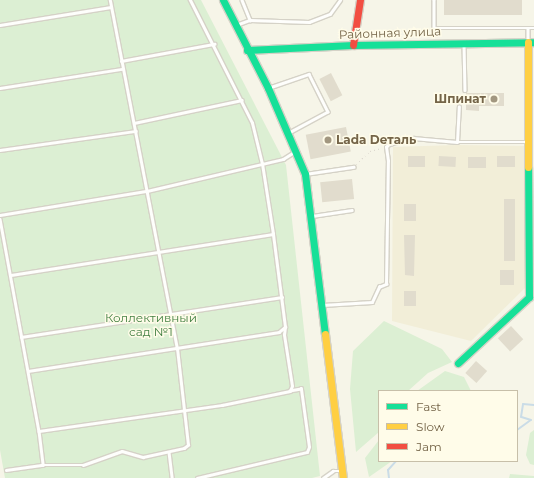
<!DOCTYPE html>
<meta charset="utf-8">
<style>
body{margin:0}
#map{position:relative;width:534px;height:478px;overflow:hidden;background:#f6f5e8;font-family:Montserrat,sans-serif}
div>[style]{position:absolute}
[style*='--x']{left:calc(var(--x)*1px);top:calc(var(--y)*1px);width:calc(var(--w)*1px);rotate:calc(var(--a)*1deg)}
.residential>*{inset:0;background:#f2eed8}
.green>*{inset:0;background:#dcefd3}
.stream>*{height:2px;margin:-1px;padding:0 1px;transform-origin:1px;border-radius:1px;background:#cadce7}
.building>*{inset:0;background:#e1dccd;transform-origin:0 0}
.path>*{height:1px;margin-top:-0.5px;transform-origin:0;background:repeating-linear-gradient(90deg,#dad5cc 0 1px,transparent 0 4px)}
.roads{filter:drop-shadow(1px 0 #d5d2c7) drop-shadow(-1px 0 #d5d2c7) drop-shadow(0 1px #d5d2c7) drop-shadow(0 -1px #d5d2c7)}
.lane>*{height:2.5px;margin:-1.25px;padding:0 1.25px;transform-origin:1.25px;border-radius:1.25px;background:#fefefc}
.fast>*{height:7px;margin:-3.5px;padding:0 3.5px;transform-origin:3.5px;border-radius:3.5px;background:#16e098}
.slow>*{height:7px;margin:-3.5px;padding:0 3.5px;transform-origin:3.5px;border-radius:3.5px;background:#ffcf43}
.jam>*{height:7px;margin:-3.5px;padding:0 3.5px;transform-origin:3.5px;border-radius:3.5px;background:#f24e42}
.dots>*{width:11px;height:11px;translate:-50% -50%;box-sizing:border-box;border:2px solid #fffce9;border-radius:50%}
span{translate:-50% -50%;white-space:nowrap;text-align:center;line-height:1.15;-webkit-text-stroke:3px #fffce9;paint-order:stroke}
.street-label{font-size:12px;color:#746448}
.poi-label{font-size:12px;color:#746448;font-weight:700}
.right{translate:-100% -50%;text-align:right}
.left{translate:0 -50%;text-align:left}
.park-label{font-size:12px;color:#448043}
.legend{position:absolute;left:378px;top:390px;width:140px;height:72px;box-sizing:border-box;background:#fffce9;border:1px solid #c7bfa9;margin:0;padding:5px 7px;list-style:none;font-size:12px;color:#746448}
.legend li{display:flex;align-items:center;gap:8px;height:20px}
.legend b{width:20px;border:1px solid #c7bfa9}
</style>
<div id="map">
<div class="residential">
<div style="clip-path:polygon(457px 145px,525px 146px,526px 287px,471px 341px,392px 321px,393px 147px)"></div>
</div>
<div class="green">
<div style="clip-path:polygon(0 0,201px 0,286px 165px,320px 476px,312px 478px,5px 478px,0 450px)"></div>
<div style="clip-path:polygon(384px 321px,442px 349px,452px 362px,428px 373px,408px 391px,379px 391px,379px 432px,356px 452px,350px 389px,353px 351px)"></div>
<div style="clip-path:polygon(445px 371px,464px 377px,471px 391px,417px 391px)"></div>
<div style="clip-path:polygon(534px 430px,534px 465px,530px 464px,526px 455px,530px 433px)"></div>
<div style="clip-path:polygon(379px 440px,379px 461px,392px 461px,369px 477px,365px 458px)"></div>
<div style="clip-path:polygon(510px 474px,534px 476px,534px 478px,509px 478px)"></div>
</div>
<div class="stream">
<div style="--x:517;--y:430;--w:17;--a:-36"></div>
<div style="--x:531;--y:420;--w:10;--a:-163"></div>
<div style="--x:521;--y:417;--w:13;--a:-81"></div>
<div style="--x:523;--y:404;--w:11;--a:5"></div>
<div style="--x:389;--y:478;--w:8;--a:-97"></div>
<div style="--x:388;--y:470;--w:12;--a:-48"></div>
</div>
<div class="building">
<div style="left:444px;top:0;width:78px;height:15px"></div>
<div style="left:331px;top:73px;width:25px;height:13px;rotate:63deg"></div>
<div style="clip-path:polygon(466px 93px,504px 93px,504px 106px,479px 106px,479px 111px,466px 110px)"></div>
<div style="left:346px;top:127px;width:25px;height:41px;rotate:79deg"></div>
<div style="left:408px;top:156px;width:17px;height:11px"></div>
<div style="left:439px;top:156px;width:17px;height:10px;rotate:3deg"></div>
<div style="left:515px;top:156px;width:11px;height:18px;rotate:90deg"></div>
<div style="left:468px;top:157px;width:18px;height:11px"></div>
<div style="left:352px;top:179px;width:20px;height:32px;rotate:84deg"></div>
<div style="left:515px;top:199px;width:62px;height:11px;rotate:90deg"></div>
<div style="left:404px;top:204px;width:12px;height:17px"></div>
<div style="clip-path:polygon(404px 235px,415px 235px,414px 276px,405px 275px)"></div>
<div style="left:514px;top:270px;width:15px;height:14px;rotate:90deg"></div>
<div style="left:404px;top:291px;width:12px;height:15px"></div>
<div style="left:511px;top:326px;width:18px;height:18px;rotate:47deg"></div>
<div style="left:476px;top:361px;width:15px;height:16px;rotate:42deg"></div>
</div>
<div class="path">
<div style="--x:356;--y:164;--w:19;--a:-43"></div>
<div style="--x:370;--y:151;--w:11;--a:-15"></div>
</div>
<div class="roads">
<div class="lane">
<div style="--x:242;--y:0;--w:22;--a:68"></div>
<div style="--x:434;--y:0;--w:28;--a:90"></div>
<div style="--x:434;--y:28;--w:100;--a:0"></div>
<div style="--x:0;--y:25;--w:112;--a:-9.2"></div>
<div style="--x:236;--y:25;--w:15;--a:-20"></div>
<div style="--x:250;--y:20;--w:59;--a:1.9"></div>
<div style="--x:309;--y:22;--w:22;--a:-21"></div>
<div style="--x:330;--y:14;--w:17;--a:-54"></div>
<div style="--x:528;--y:28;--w:14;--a:90"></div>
<div style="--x:464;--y:44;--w:46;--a:88.8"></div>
<div style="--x:121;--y:61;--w:95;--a:-10.4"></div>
<div style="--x:0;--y:88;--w:123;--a:-8.9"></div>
<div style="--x:268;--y:88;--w:43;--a:-18.9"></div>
<div style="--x:309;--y:74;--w:42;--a:63.4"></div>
<div style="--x:328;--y:112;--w:44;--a:151.7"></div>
<div style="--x:134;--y:123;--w:110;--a:-12"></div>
<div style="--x:457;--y:142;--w:35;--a:-87"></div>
<div style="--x:0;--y:150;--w:137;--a:-8"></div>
<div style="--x:305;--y:174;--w:49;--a:-8.3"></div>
<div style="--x:0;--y:215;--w:149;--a:-9.3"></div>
<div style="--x:147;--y:191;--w:140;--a:-13.2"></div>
<div style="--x:283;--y:159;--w:13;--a:-32"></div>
<div style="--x:312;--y:216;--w:40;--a:-8.5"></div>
<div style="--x:0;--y:219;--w:216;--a:79.6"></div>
<div style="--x:39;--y:431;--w:34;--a:83"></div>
<div style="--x:11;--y:275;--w:265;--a:-8.9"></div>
<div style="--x:273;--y:234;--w:71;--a:-98.9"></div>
<div style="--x:262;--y:164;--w:42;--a:-103.7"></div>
<div style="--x:252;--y:123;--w:138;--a:-116.8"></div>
<div style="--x:322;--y:305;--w:50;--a:-3.4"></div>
<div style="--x:372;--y:302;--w:17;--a:-65"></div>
<div style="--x:379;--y:287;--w:8;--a:-23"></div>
<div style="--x:386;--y:284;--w:123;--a:-89.1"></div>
<div style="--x:388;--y:161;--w:14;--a:-98"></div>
<div style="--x:386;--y:147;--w:4;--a:-45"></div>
<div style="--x:389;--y:144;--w:25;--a:-14"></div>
<div style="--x:413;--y:138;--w:44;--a:5.2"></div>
<div style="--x:457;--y:142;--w:70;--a:0"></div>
<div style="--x:21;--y:337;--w:264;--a:-8.7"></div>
<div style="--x:28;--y:371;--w:254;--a:-8.8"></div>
<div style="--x:279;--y:332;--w:8;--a:-40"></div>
<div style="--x:285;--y:327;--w:94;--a:-97.4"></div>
<div style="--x:39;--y:431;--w:185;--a:-8.1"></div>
<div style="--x:222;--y:405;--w:69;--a:-11.6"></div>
<div style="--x:290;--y:391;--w:5;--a:-68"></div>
<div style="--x:292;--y:386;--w:52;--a:-98.9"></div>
<div style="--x:284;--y:335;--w:8;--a:-83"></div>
<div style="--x:169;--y:452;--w:26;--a:83"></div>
<div style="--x:6;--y:470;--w:37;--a:-8"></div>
<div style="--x:43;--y:465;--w:40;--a:0"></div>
<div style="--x:83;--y:465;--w:41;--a:-19.7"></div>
<div style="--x:122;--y:451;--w:22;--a:16"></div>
<div style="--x:143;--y:457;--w:42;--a:-12.4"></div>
<div style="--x:184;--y:448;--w:5;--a:-37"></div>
<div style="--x:188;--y:445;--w:97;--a:-96.5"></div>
<div style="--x:177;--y:349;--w:355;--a:-100.9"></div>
<div style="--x:197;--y:478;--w:113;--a:-13.3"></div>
<div style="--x:307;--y:452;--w:5;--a:-68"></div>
<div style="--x:309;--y:447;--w:59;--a:-97.9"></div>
<div style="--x:301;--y:389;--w:11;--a:170"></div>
<div style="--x:323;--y:478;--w:12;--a:-35"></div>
<div style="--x:333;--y:471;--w:7;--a:0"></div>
</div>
<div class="fast">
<div style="--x:223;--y:0;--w:99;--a:62.9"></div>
<div style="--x:268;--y:88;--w:94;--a:66.7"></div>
<div style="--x:305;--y:174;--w:161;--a:82.9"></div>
<div style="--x:247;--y:50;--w:106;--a:-2.7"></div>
<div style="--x:353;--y:45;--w:181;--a:-0.9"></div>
<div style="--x:458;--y:363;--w:97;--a:-42.9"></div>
<div style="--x:529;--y:297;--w:130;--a:-90.4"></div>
</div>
<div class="slow">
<div style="--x:528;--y:42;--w:125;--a:90"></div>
<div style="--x:325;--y:334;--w:145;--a:82.9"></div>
</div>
<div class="jam">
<div style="--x:353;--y:45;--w:46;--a:-81.2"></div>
</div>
</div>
<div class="dots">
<div style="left:494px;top:99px;background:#a29780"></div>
<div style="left:328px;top:140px;background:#a29780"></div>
</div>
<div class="street-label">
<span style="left:390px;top:33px;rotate:-2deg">Районная улица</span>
</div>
<div class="poi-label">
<span class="right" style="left:486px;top:99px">Шпинат</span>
<span class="left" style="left:336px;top:140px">Lada Dеталь</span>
</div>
<div class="park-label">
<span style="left:151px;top:325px">Коллективный<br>сад №1</span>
</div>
<ul class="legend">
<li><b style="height:5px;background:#16e098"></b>Fast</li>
<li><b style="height:5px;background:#ffcf43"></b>Slow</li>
<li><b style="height:5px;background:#f24e42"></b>Jam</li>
</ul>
</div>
